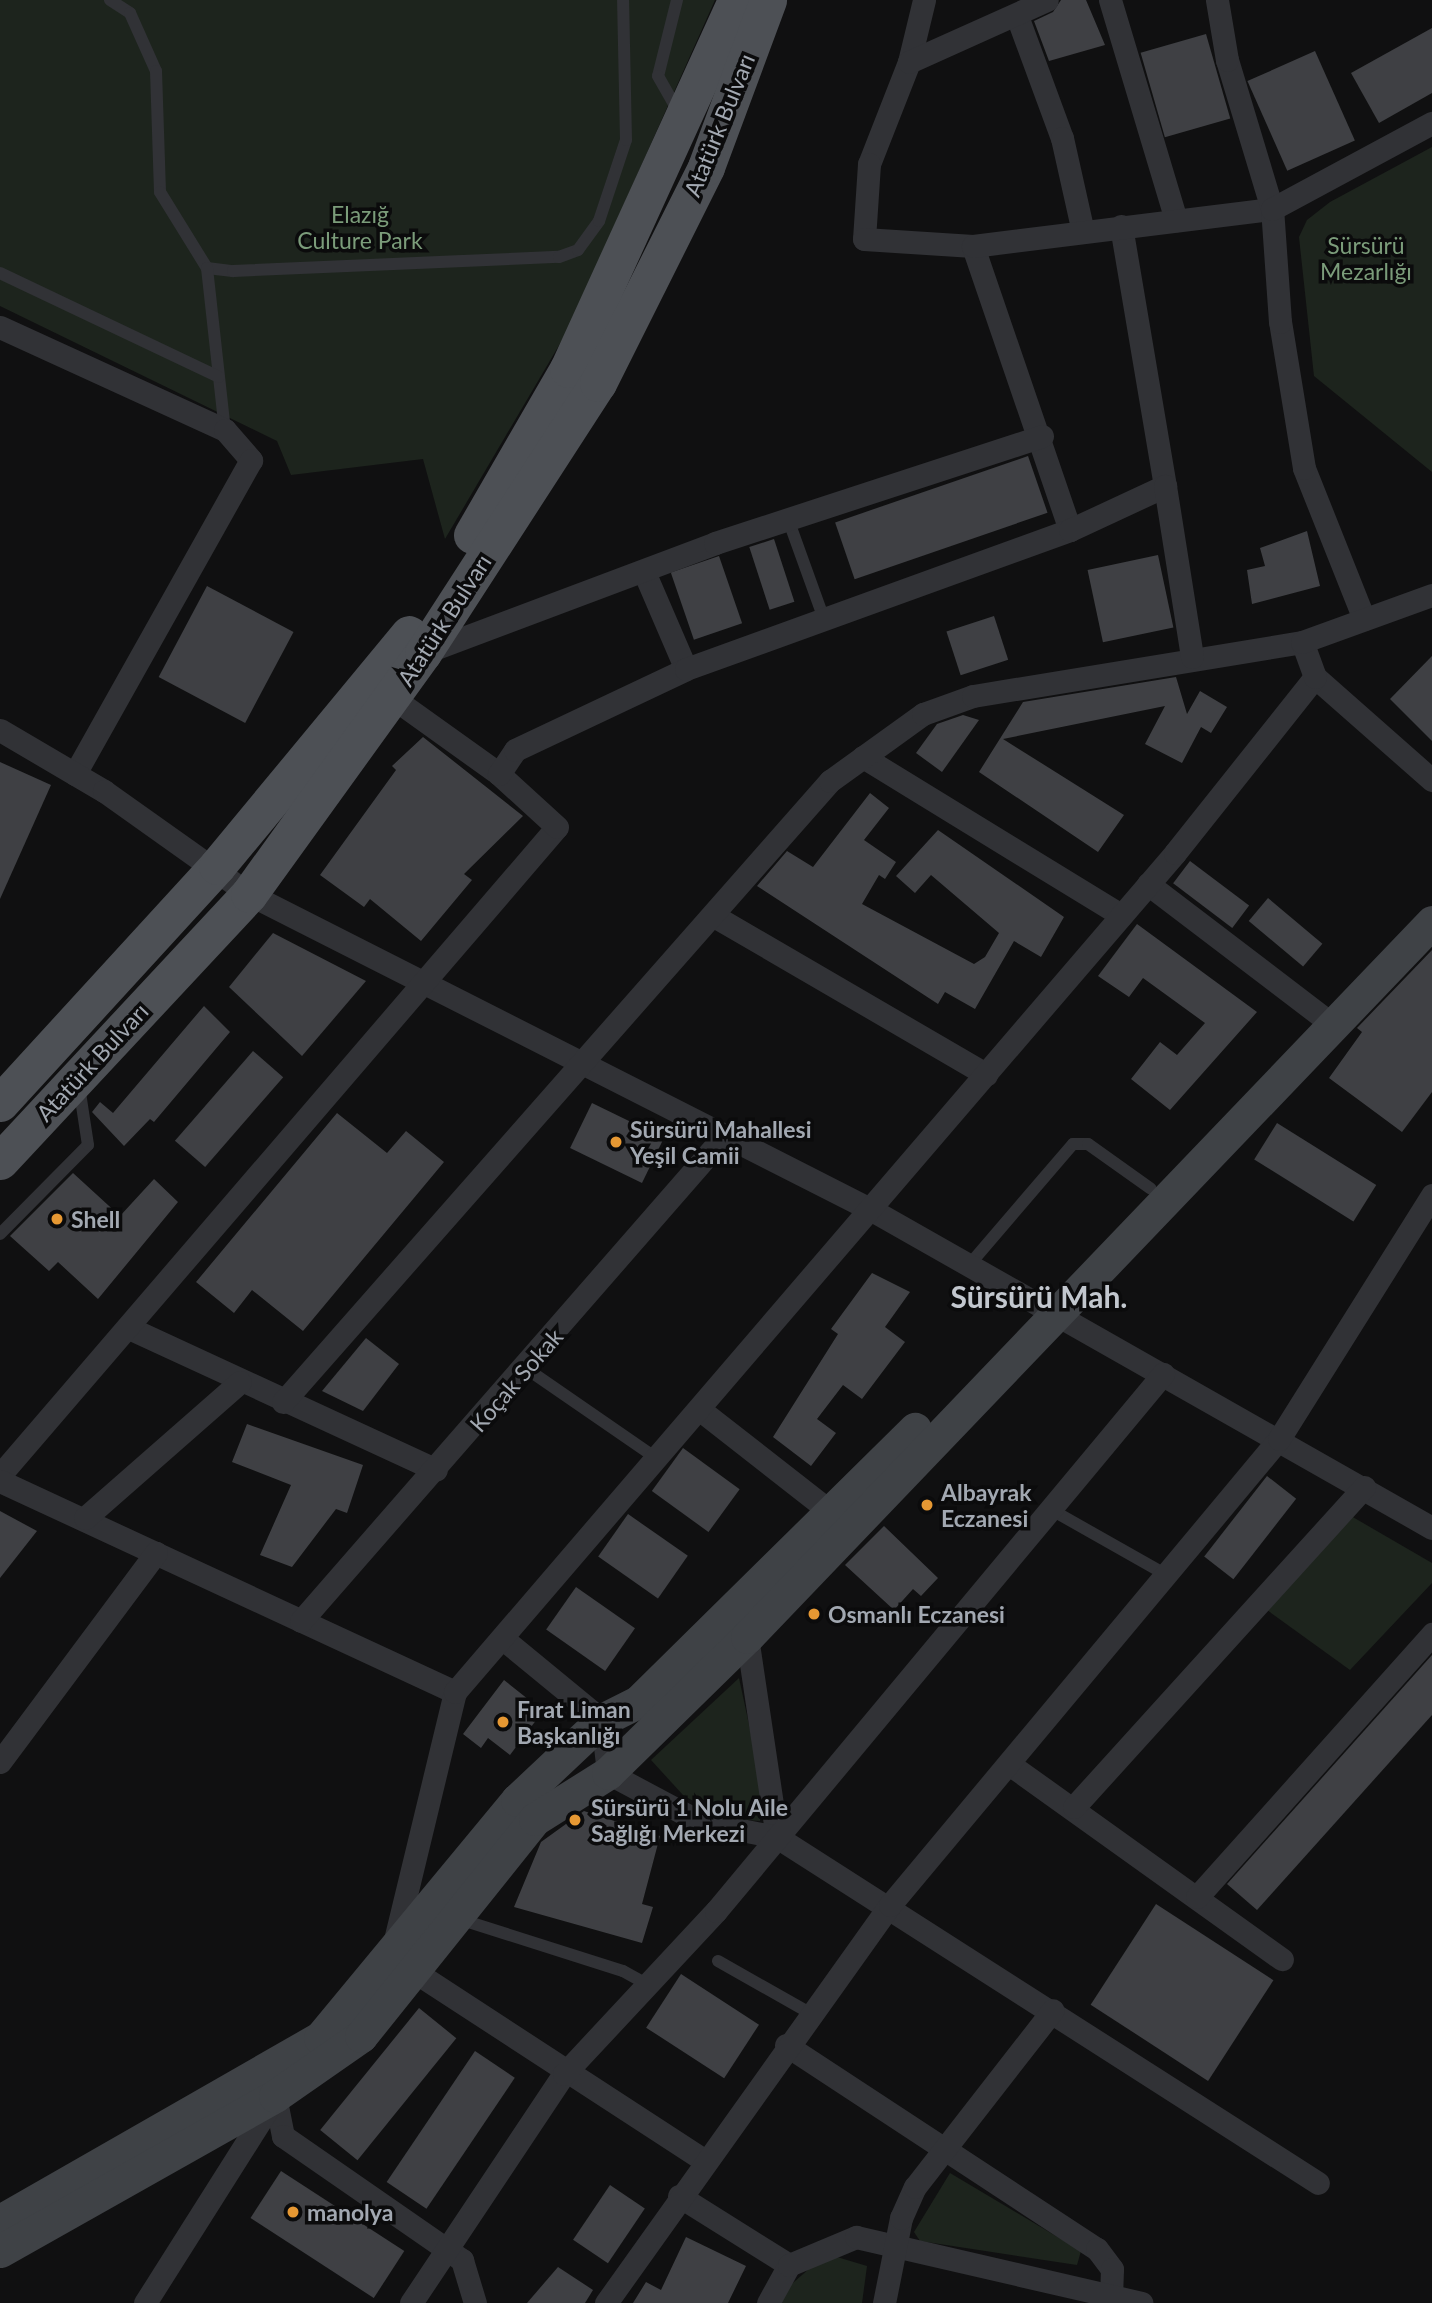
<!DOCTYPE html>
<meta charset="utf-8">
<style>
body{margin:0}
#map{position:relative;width:1432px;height:2303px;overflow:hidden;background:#101011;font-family:Lato,sans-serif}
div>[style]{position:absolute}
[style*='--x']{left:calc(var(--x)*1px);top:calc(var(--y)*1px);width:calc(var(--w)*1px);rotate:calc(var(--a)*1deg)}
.green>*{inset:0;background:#1d241d}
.building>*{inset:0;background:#3f4044;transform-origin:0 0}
.lane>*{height:12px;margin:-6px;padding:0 6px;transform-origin:6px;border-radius:6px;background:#313236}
.street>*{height:23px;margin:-11.5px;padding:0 11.5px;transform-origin:11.5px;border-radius:11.5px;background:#313236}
.secondary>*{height:33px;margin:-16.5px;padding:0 16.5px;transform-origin:16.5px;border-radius:16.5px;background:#3f4246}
.primary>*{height:37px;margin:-18.5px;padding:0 18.5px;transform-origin:18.5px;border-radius:18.5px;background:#4d5055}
.dots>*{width:19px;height:19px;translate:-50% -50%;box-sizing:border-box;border:4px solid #0b0b0c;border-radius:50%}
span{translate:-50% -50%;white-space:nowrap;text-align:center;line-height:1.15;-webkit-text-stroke:7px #0b0b0c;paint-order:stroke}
.street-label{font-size:23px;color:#a2a8b1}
.park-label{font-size:23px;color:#7b9c7a}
.poi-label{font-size:23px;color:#a2a8b1;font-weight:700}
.left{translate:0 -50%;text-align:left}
.district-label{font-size:30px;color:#c2c7ce;font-weight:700}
</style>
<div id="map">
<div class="green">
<div style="clip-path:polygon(0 0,715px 0,568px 330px,445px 539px,423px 459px,291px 475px,277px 441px,0 306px)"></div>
<div style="clip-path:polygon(1432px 147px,1432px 472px,1314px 376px,1299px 237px,1307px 220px,1330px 202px)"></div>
<div style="clip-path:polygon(1351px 1516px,1432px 1563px,1432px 1583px,1350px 1670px,1267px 1610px)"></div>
<div style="clip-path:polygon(739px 1678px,762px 1785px,760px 1821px,722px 1818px,683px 1795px,651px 1760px)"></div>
<div style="clip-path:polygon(950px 2173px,1081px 2251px,1077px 2265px,920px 2241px,914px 2232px)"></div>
<div style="clip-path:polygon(837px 2257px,867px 2266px,862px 2303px,770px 2303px,810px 2268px)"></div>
</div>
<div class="building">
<div style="clip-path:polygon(1061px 0,1086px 0,1105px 45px,1049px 61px,1034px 21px,1053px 12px)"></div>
<div style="clip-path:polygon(1432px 28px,1432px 93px,1379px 123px,1351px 73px)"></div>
<div style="left:1206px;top:34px;width:88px;height:68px;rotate:74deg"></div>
<div style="left:1315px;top:51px;width:98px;height:74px;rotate:66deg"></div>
<div style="left:1028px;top:456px;width:60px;height:204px;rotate:71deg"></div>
<div style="clip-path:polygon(1307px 531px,1320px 586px,1252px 604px,1247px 570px,1265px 566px,1260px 548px)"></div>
<div style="left:774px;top:539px;width:66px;height:26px;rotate:72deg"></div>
<div style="left:1158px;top:555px;width:74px;height:72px;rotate:78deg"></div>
<div style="left:719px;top:556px;width:71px;height:51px;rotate:71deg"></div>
<div style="left:207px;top:586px;width:98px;height:103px;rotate:28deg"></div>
<div style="left:994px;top:616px;width:46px;height:50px;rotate:72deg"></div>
<div style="clip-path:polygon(1432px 656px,1432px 741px,1390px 699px)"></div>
<div style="clip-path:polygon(1176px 677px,1187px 714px,1200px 691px,1227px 707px,1211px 733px,1201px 727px,1182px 763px,1145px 744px,1165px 706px,1003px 739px,1124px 815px,1098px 852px,979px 772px,1023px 702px)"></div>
<div style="clip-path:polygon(963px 715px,979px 720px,942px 772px,916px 753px,937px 724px)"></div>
<div style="clip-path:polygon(423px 737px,523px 816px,464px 874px,472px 880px,421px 941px,370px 899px,364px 907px,320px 875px,396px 770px,392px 766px)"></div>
<div style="clip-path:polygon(0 762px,51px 785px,0 899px)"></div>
<div style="clip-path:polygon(870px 793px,889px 808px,864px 840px,896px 862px,885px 879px,879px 875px,862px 904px,974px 964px,985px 957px,999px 933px,931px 875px,915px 893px,896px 876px,938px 830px,1064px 917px,1041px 957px,1014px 941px,975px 1009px,945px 992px,938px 1004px,757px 886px,787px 851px,813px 867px)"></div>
<div style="left:1190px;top:861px;width:74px;height:28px;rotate:37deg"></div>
<div style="left:1268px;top:898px;width:71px;height:30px;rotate:40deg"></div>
<div style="clip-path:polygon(1137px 924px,1257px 1012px,1170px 1110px,1131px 1079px,1160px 1042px,1177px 1055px,1205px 1023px,1143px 978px,1129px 997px,1098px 976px)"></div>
<div style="clip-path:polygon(273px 933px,366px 981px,302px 1056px,229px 987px)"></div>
<div style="clip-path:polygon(1432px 950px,1432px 1092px,1402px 1132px,1329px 1078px,1362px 1032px,1357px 1028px)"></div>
<div style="clip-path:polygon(204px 1006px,230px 1032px,154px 1122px,150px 1119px,124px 1146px,92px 1112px,100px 1102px,113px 1113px)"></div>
<div style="left:253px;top:1051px;width:40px;height:119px;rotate:41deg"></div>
<div style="left:592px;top:1103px;width:80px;height:50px;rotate:26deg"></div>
<div style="clip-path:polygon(337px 1113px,387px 1153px,406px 1131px,444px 1162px,303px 1331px,252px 1290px,234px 1313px,196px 1282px)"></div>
<div style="left:1277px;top:1123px;width:117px;height:43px;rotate:32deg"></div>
<div style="clip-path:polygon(73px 1173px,120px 1216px,154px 1179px,178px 1202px,98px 1299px,58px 1262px,49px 1271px,10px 1236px)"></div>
<div style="clip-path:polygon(872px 1273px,910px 1292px,885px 1327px,905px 1342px,862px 1399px,843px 1385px,817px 1419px,836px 1433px,811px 1466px,773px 1437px,838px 1334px,831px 1329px)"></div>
<div style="clip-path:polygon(366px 1338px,399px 1364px,363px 1411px,322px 1391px)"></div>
<div style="clip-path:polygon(247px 1424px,363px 1465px,347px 1513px,336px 1509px,292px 1567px,260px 1555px,291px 1485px,232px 1462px)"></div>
<div style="left:683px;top:1448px;width:70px;height:53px;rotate:36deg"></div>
<div style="left:1267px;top:1476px;width:37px;height:102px;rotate:38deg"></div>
<div style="clip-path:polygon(0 1511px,37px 1531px,0 1578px)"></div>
<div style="left:628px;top:1514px;width:73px;height:52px;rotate:35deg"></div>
<div style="clip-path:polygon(884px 1526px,938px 1578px,921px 1596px,913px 1589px,894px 1610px,845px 1565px)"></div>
<div style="left:576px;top:1587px;width:72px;height:52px;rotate:35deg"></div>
<div style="clip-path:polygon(1432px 1655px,1432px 1715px,1257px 1910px,1227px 1884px)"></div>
<div style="clip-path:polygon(504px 1680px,543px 1711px,510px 1755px,488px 1738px,481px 1748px,463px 1734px)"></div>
<div style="clip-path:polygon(584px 1811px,660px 1836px,642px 1904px,653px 1907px,642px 1943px,514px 1907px,541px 1842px)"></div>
<div style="left:1156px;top:1904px;width:140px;height:120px;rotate:33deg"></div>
<div style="left:681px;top:1974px;width:93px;height:64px;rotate:33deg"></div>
<div style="left:419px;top:2008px;width:48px;height:157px;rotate:39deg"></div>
<div style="left:475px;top:2051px;width:48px;height:158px;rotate:34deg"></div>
<div style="left:281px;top:2171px;width:147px;height:56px;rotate:33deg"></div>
<div style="left:610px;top:2185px;width:42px;height:66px;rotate:34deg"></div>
<div style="clip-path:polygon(686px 2237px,746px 2266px,728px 2303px,633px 2303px,646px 2282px,661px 2290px)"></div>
<div style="clip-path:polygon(558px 2267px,593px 2290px,585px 2303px,527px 2303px)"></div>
</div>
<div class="lane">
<div style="--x:110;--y:0;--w:24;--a:33"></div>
<div style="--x:130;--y:13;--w:64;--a:65.9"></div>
<div style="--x:156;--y:71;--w:121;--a:88.1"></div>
<div style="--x:160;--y:192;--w:89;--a:58.3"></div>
<div style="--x:207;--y:268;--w:26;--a:7"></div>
<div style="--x:233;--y:271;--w:326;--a:-2.5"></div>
<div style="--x:559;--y:257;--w:20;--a:-20"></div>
<div style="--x:578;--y:250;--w:36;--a:-54"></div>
<div style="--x:599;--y:221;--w:85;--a:-71.6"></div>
<div style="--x:626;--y:140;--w:140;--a:-91.2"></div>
<div style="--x:677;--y:0;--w:78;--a:104"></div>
<div style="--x:658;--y:76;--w:43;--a:60.4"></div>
<div style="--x:207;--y:268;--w:163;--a:83.7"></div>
<div style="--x:0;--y:273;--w:242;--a:25.4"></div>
<div style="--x:788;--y:519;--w:106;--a:70.2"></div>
<div style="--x:0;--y:1234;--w:125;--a:-45.3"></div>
<div style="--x:88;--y:1145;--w:60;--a:-98.7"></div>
<div style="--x:970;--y:1264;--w:158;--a:-49.4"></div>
<div style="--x:1073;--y:1144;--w:15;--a:0"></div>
<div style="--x:1088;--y:1144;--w:77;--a:35.5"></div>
<div style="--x:527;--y:1369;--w:157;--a:34.6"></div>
<div style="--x:1050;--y:1509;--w:132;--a:29.5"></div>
<div style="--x:456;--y:1918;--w:175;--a:17.6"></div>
<div style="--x:623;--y:1971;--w:29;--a:29"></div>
<div style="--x:718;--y:1961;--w:103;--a:29.5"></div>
</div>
<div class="street">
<div style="--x:924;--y:0;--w:64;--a:103.6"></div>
<div style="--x:909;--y:62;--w:110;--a:111.4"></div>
<div style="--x:869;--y:164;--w:75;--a:93.8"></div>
<div style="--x:864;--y:239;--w:109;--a:3.7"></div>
<div style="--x:1110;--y:0;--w:230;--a:73.3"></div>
<div style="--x:1017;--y:16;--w:130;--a:69.8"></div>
<div style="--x:1062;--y:138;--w:96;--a:77.4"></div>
<div style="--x:909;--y:62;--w:151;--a:-24.2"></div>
<div style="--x:1121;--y:226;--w:264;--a:80.4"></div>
<div style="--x:0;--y:327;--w:247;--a:24.6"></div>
<div style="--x:225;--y:430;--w:40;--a:49"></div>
<div style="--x:251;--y:460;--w:360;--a:119.3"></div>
<div style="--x:1070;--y:530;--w:300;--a:-108.9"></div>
<div style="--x:973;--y:246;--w:301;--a:-7.1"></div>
<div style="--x:1272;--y:209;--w:156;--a:-106.8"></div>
<div style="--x:1227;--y:60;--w:61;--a:-99.5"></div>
<div style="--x:645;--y:574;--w:103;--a:66.7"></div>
<div style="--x:1364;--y:619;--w:162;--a:-111.7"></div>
<div style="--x:1304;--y:468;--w:148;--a:-99.3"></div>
<div style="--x:1280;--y:322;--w:113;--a:-94"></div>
<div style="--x:1272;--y:209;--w:182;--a:-28.3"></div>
<div style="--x:423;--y:653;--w:312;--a:-20.6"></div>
<div style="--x:715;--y:543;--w:344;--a:-18.1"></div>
<div style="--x:1315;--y:677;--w:156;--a:41.4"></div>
<div style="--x:393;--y:698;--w:130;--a:35.6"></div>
<div style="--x:0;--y:730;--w:121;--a:30.4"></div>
<div style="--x:104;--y:791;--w:178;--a:35.4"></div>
<div style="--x:249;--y:894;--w:696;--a:26.9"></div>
<div style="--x:870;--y:1209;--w:646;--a:29.58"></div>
<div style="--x:863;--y:757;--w:303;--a:31.5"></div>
<div style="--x:1148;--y:884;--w:218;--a:37.3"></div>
<div style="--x:714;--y:916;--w:315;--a:30.2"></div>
<div style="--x:129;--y:1328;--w:338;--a:24.8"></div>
<div style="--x:283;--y:1402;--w:828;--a:-48.63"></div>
<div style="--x:830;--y:781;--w:115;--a:-35.8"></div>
<div style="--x:923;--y:714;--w:53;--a:-19.8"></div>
<div style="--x:973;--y:696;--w:333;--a:-9.3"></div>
<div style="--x:699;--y:1409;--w:167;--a:38"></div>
<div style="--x:0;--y:1475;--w:854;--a:-49.32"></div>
<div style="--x:557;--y:827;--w:79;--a:-137.6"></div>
<div style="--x:499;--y:774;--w:29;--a:-56"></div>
<div style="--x:515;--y:750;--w:189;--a:-25.3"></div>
<div style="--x:686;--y:669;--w:408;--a:-19.9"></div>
<div style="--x:1070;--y:530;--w:105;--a:-24.9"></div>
<div style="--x:1165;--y:486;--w:173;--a:81"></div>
<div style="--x:0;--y:1481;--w:502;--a:24.88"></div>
<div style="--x:85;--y:1518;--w:206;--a:-41.3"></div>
<div style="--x:301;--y:1621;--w:645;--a:-48.9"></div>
<div style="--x:747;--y:1637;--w:202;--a:81.5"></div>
<div style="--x:502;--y:1638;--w:129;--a:39.4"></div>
<div style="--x:602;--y:1720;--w:53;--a:83.5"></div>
<div style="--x:608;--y:1773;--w:104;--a:28"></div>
<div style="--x:700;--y:1822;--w:78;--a:11"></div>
<div style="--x:777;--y:1837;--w:642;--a:32.6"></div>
<div style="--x:0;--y:1762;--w:261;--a:-53.3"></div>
<div style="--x:1012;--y:1766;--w:332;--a:35.6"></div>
<div style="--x:1074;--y:1807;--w:432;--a:-47.8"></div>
<div style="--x:1197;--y:1897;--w:353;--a:-48.2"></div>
<div style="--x:395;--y:1940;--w:255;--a:-76.4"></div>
<div style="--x:455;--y:1692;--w:1106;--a:-49.36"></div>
<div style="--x:1175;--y:853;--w:225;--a:-51.5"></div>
<div style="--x:1315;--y:677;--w:37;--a:-110"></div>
<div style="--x:1302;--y:642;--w:138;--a:-19.9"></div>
<div style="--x:409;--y:1968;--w:352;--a:33.1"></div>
<div style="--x:786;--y:2045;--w:372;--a:33.3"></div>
<div style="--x:1097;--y:2249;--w:25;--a:53"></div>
<div style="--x:1112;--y:2269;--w:26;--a:92"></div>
<div style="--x:275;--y:2096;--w:41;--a:78.7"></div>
<div style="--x:283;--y:2136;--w:218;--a:34.7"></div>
<div style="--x:462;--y:2260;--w:45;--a:73.2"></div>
<div style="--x:679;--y:2196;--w:130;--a:32.1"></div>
<div style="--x:145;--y:2303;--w:241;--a:-57.7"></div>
<div style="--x:411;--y:2303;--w:275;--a:-56.3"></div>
<div style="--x:564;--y:2074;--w:223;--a:-47"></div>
<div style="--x:716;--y:1911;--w:699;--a:-50.23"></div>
<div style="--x:606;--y:2303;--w:489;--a:-54.5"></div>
<div style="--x:890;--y:1905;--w:607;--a:-50.15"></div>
<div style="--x:1279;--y:1439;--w:288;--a:-57.9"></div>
<div style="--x:768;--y:2303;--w:43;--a:-61.1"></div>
<div style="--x:789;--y:2265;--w:73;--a:-22.7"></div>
<div style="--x:856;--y:2237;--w:293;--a:13"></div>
<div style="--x:884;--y:2303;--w:87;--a:-78.7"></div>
<div style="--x:901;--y:2218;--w:34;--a:-66"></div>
<div style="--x:915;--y:2187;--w:224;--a:-52.1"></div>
</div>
<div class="secondary">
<div style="--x:0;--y:2221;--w:369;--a:-29.8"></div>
<div style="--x:320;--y:2038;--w:309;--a:-50.4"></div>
<div style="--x:517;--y:1800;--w:117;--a:-43.3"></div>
<div style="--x:602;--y:1720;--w:40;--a:-26.6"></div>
<div style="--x:638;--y:1702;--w:389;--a:-44.6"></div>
<div style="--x:0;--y:2251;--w:316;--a:-29.4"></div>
<div style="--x:275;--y:2096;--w:105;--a:-34.9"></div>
<div style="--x:361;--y:2036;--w:278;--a:-51.3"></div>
<div style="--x:535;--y:1819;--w:86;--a:-32.2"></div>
<div style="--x:608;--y:1773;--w:194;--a:-44.4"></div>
<div style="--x:747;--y:1637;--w:990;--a:-46.23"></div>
</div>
<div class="primary">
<div style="--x:472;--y:535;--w:192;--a:-60"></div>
<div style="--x:568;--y:369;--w:405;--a:-65.5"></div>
<div style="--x:0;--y:1103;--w:321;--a:-47.5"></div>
<div style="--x:217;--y:866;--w:301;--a:-50.4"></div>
<div style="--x:0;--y:1161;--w:365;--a:-47"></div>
<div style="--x:249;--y:894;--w:297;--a:-54.2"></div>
<div style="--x:423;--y:653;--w:322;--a:-57.1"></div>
<div style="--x:598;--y:383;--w:241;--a:-63.4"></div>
<div style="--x:706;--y:167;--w:178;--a:-69.6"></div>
</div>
<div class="dots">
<div style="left:616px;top:1142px;background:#e69833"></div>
<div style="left:57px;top:1219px;background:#e69833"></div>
<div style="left:927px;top:1505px;background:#e69833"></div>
<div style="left:814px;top:1614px;background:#e69833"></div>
<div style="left:503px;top:1722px;background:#e69833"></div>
<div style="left:575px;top:1820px;background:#e69833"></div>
<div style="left:293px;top:2212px;background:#e69833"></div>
</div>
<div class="street-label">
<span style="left:719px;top:125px;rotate:-68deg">Atatürk Bulvarı</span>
<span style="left:444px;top:620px;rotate:-57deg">Atatürk Bulvarı</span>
<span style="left:92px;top:1062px;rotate:-47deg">Atatürk Bulvarı</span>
<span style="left:516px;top:1380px;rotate:-49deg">Koçak Sokak</span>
</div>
<div class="park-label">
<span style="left:360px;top:227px">Elazığ<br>Culture Park</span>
<span style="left:1366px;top:258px">Sürsürü<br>Mezarlığı</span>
</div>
<div class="poi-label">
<span class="left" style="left:630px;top:1142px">Sürsürü Mahallesi<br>Yeşil Camii</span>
<span class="left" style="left:71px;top:1219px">Shell</span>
<span class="left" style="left:941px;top:1505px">Albayrak<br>Eczanesi</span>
<span class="left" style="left:828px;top:1614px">Osmanlı Eczanesi</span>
<span class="left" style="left:517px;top:1722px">Fırat Liman<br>Başkanlığı</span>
<span class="left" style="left:591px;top:1820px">Sürsürü 1 Nolu Aile<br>Sağlığı Merkezi</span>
<span class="left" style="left:307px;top:2212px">manolya</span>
</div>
<div class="district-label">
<span style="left:1039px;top:1296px">Sürsürü Mah.</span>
</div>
</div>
